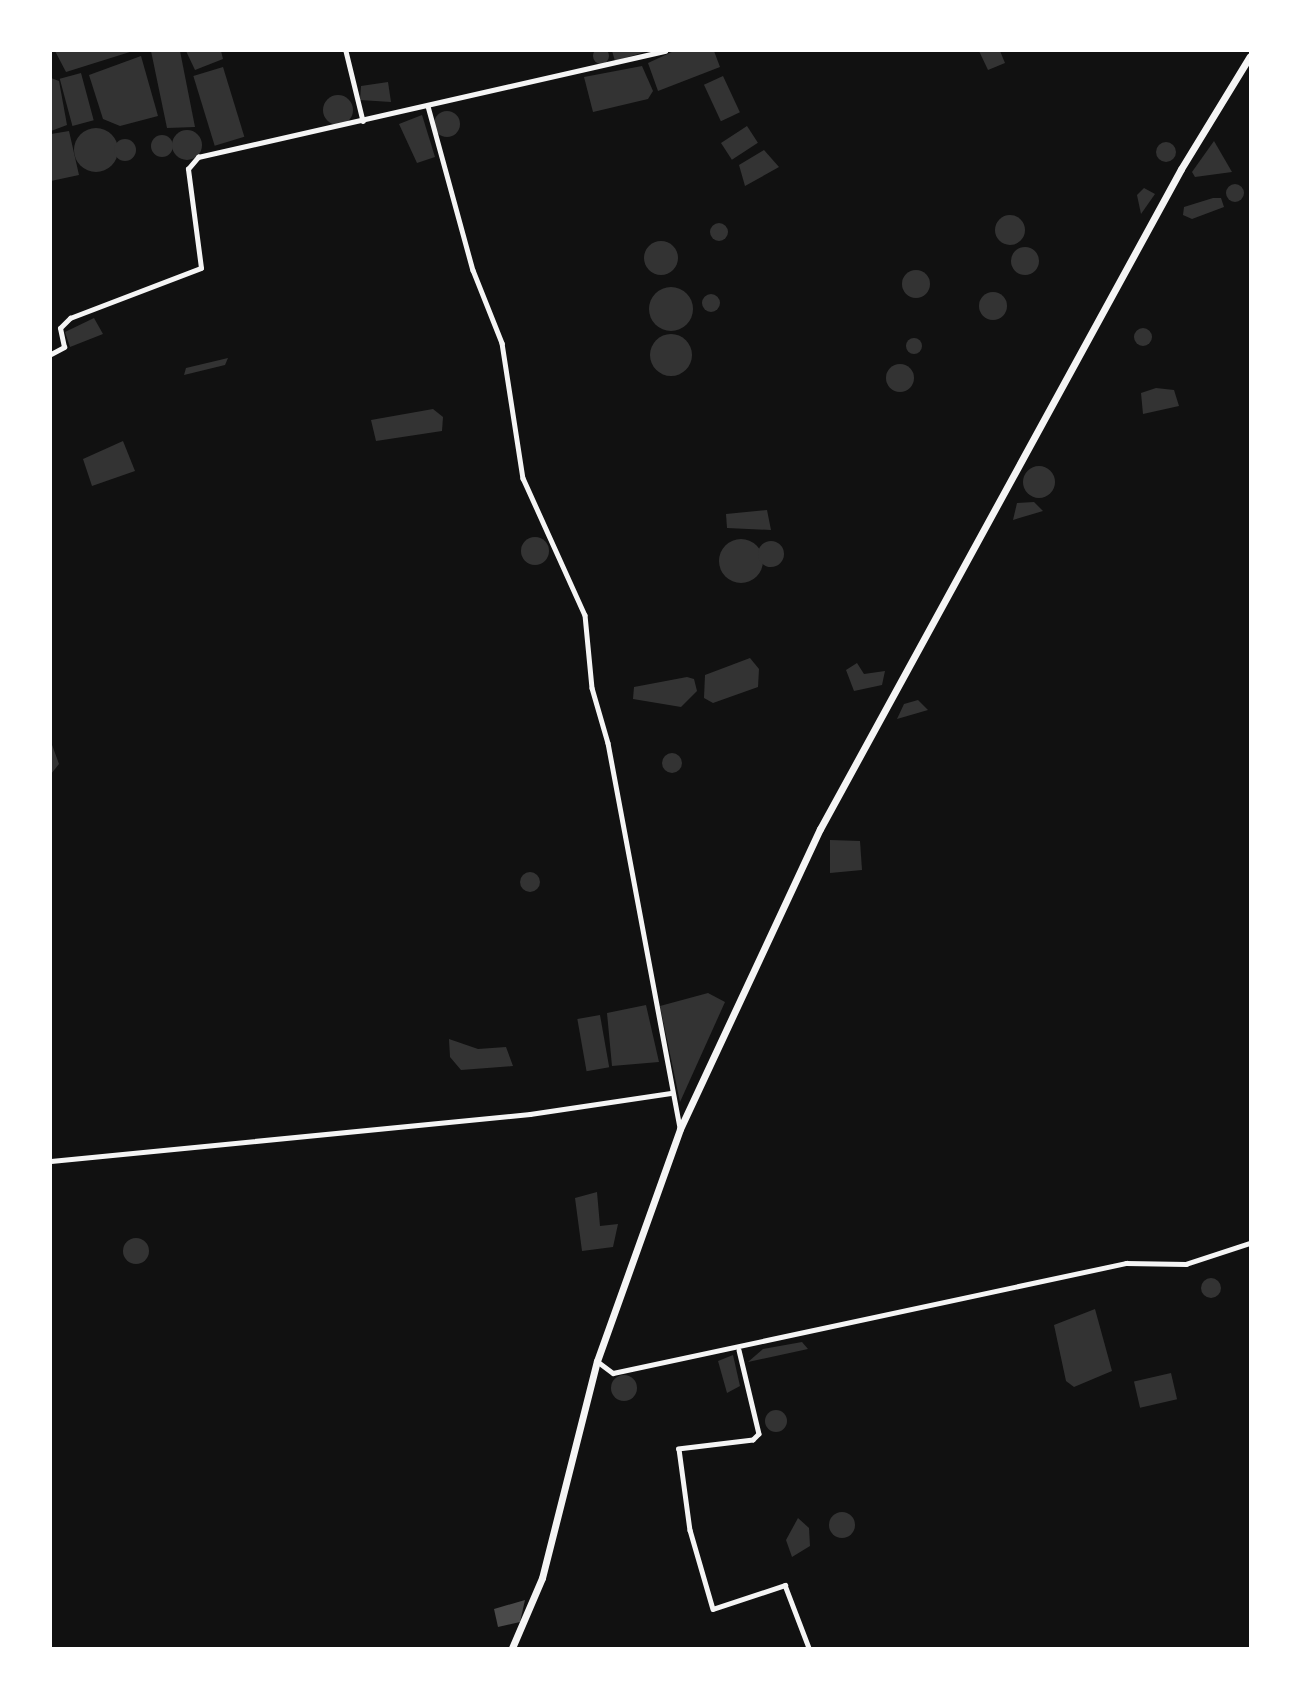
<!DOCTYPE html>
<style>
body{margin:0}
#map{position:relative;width:1301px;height:1699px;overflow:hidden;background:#111;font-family:Ubuntu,sans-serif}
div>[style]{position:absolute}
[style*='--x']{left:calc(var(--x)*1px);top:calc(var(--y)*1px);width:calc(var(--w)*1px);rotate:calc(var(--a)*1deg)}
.water>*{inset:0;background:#333;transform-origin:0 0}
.round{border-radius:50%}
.building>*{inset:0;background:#4a4a4a}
.minor>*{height:4.5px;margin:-2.25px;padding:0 2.25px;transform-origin:2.25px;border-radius:2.25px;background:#f5f5f5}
.primary>*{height:7px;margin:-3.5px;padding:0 3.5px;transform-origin:3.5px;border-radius:3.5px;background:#f5f5f5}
span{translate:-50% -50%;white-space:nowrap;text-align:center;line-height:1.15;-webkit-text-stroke:6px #fff;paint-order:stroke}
.frame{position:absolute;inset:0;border:52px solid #fff;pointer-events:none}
</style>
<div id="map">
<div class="water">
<div class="round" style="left:593px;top:48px;width:16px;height:16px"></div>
<div style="clip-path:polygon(55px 51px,133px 51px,66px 72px)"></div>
<div style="clip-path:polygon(151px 51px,180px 51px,195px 127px,167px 128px)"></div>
<div style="clip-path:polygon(186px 51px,221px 51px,223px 59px,195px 70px)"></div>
<div style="clip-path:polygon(612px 51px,648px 51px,615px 61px)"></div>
<div style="clip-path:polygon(674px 51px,714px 51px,720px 67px,658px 91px,648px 63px)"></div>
<div style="clip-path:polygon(979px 51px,1000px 51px,1005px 63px,988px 70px)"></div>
<div style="clip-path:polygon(141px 56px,158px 116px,120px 126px,103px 119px,89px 75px)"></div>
<div style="clip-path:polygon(642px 66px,653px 91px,648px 99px,593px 112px,584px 77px)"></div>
<div style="left:223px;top:67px;width:73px;height:31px;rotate:73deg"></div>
<div style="left:81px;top:73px;width:49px;height:22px;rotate:75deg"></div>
<div style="left:723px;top:76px;width:40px;height:21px;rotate:65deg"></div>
<div style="clip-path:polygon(51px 78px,59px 81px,67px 125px,51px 131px)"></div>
<div style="clip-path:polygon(388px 82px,391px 102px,360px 100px,361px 86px)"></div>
<div class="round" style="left:323px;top:95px;width:30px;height:30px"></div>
<div class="round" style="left:434px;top:111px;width:26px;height:26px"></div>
<div style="clip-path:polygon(422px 115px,435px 157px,417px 163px,399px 124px)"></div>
<div style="left:747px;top:126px;width:20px;height:31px;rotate:57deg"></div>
<div class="round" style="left:74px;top:128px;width:44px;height:44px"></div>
<div class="round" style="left:172px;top:130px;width:30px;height:30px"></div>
<div style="clip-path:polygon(69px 131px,79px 175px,51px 181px,51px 134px)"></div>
<div class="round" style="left:151px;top:135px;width:22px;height:22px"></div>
<div class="round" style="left:114px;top:139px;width:22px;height:22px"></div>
<div style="clip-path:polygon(1214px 141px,1232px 172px,1195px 177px,1192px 172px)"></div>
<div class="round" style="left:1156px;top:142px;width:20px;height:20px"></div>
<div style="clip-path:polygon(764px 150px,779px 167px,745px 186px,739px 165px)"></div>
<div class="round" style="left:1226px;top:184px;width:18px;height:18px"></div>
<div style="clip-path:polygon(1144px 188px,1155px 194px,1141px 214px,1137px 195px)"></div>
<div style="clip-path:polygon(1213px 198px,1221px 198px,1224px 207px,1192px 219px,1183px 215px,1184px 207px)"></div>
<div class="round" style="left:995px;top:215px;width:30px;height:30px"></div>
<div class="round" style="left:710px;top:223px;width:18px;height:18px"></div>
<div class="round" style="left:644px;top:241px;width:34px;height:34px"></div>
<div class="round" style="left:1011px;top:247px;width:28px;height:28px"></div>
<div class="round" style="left:902px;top:270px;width:28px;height:28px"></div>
<div class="round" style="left:649px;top:287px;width:44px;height:44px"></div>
<div class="round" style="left:979px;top:292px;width:28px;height:28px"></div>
<div class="round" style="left:702px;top:294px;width:18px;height:18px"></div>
<div style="clip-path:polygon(94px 318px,103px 334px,70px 347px,65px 332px)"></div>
<div class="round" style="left:1134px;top:328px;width:18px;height:18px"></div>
<div class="round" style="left:650px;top:334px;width:42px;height:42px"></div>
<div class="round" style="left:906px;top:338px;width:16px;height:16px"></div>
<div style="clip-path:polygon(228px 358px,225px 365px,184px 375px,186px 368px)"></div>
<div class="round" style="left:886px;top:364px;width:28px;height:28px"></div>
<div style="clip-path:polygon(1156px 388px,1174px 390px,1179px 406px,1143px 414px,1141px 393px)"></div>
<div style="clip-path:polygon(433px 409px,443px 417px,442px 431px,376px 441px,371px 420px)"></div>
<div style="clip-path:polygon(123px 441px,135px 471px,92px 486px,83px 459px)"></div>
<div class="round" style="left:1023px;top:466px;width:32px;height:32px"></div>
<div style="clip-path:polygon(1034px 502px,1043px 511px,1013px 520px,1017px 503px)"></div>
<div style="clip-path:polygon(767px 510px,771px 530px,727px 528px,726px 514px)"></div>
<div class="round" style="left:521px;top:537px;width:28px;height:28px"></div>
<div class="round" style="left:719px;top:539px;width:44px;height:44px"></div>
<div class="round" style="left:758px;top:541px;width:26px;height:26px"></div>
<div style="clip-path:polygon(750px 658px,759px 669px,758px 687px,713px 703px,704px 698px,705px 675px)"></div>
<div style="clip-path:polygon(857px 663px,864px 674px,885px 671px,882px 685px,854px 691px,846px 670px)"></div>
<div style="clip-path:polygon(687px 677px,694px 679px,697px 691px,681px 707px,633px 699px,634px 687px)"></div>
<div style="clip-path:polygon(918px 700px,928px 710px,897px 719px,904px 704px)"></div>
<div style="clip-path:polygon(51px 742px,59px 764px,51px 774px)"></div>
<div class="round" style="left:662px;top:753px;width:20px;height:20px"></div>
<div style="clip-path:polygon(830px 840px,860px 841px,862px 870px,830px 873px)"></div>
<div class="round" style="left:520px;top:872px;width:20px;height:20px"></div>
<div style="clip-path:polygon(708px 993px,725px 1002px,680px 1102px,660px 1006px)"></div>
<div style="clip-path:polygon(646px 1005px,659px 1062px,612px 1066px,607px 1013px)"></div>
<div style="left:600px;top:1015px;width:53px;height:23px;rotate:80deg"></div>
<div style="clip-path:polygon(449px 1039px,478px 1049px,506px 1047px,513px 1066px,461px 1070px,450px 1057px)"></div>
<div style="clip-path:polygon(597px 1192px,600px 1226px,618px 1224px,613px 1247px,582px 1251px,575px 1198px)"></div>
<div class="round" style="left:123px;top:1238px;width:26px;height:26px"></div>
<div class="round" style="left:1201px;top:1278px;width:20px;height:20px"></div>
<div style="clip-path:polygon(1095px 1309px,1112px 1371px,1074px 1387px,1066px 1381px,1054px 1325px)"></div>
<div style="clip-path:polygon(802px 1342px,808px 1349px,748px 1362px,763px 1349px)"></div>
<div style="clip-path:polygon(733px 1355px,740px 1386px,727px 1393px,718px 1361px)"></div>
<div style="left:1171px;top:1373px;width:27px;height:38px;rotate:77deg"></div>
<div class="round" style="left:611px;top:1375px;width:26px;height:26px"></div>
<div class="round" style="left:765px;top:1410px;width:22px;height:22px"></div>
<div class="round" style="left:829px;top:1512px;width:26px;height:26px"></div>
<div style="clip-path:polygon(798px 1518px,809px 1528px,810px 1546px,792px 1557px,786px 1540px)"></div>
</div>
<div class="building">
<div style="clip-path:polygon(525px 1600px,520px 1622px,498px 1627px,494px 1609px)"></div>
</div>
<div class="minor">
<div style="--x:346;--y:51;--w:72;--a:76.3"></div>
<div style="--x:428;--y:106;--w:170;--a:74.7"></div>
<div style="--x:473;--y:270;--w:79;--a:68.3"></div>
<div style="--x:502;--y:343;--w:137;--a:81.2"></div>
<div style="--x:523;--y:478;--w:150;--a:65.7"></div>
<div style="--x:585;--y:615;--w:73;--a:84.5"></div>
<div style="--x:592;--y:688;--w:57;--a:73.8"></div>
<div style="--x:608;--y:743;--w:392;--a:79.4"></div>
<div style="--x:51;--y:354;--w:15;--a:-28"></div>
<div style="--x:64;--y:347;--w:19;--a:-102"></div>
<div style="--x:60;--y:328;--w:14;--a:-45"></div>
<div style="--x:70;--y:318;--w:140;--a:-20.9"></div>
<div style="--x:201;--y:268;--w:100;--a:-97.5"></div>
<div style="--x:188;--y:169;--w:16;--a:-50"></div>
<div style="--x:198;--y:157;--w:479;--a:-12.8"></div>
<div style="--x:51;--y:1161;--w:481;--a:-5.6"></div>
<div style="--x:530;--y:1114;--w:142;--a:-8.5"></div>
<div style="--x:739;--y:1350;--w:86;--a:76.6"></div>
<div style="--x:759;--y:1434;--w:8;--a:135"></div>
<div style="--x:753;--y:1440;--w:75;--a:173.1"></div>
<div style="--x:679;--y:1449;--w:82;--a:82.3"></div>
<div style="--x:690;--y:1530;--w:82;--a:73.8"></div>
<div style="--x:713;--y:1609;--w:76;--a:-18.4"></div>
<div style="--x:785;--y:1585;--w:67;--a:69.1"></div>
<div style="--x:597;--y:1361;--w:20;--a:37"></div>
<div style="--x:613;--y:1373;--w:525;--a:-12.1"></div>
<div style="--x:1126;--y:1263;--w:60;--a:1"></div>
<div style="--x:1186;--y:1264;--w:67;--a:-18.2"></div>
</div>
<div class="primary">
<div style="--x:512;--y:1648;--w:76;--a:-66.8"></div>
<div style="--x:542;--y:1578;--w:224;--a:-75.8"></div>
<div style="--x:597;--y:1361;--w:246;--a:-70.3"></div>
<div style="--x:680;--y:1129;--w:331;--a:-65"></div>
<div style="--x:820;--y:829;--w:752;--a:-61.32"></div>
<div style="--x:1181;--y:169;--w:132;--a:-58.6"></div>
</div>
<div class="frame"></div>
</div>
